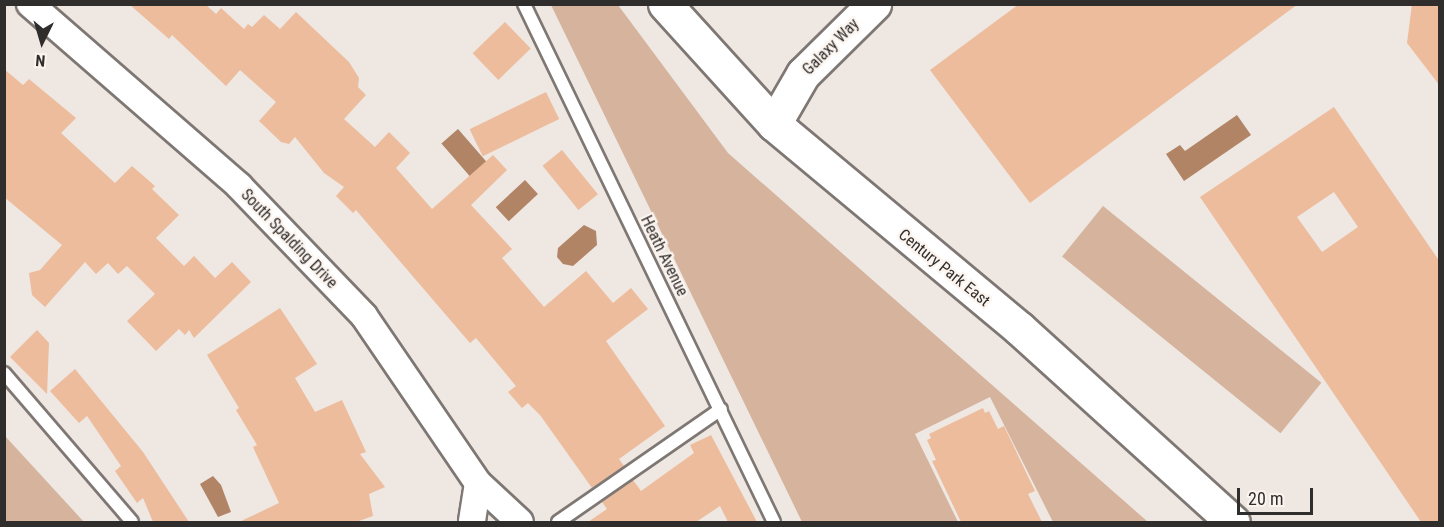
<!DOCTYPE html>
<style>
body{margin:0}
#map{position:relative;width:1444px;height:527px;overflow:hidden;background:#eee7e2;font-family:"Roboto Condensed",sans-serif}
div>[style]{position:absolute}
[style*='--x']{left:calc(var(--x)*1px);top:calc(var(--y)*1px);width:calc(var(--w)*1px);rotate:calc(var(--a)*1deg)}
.green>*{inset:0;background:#d5b39c;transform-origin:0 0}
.water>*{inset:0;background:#b18465;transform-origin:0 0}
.building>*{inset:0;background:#edbc9c;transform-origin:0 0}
.roads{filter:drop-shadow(2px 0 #7e7773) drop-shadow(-2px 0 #7e7773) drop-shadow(0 2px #7e7773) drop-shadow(0 -2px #7e7773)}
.lane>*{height:12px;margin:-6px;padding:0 6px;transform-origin:6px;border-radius:6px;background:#fff}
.street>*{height:26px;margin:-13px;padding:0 13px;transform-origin:13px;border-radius:13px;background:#fff}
.secondary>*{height:33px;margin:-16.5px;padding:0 16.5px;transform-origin:16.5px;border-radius:16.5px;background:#fff}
span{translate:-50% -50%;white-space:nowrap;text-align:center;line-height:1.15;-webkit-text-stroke:4.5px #fcf4ef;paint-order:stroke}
.street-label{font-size:16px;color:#302e2c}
.frame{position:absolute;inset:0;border:6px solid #302e2c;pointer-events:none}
.north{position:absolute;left:12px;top:12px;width:60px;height:60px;-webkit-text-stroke:4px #fcf4ef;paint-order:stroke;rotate:185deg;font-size:16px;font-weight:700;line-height:24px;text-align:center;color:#302e2c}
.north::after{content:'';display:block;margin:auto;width:21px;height:27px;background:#302e2c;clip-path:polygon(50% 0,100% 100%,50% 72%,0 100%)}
.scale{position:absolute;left:1237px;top:488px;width:76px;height:27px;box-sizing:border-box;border:3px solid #302e2c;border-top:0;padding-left:8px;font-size:18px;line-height:21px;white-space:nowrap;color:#302e2c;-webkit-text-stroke:4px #fcf4ef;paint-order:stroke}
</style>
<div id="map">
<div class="green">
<div style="clip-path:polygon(551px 5px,618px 5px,728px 153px,1148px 522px,1053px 522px,990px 397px,915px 434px,958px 522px,802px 522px)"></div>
<div style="left:1103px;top:206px;width:281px;height:65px;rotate:39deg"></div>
<div style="clip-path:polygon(5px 436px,84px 522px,5px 522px)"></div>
</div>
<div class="water">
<div style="clip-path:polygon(1237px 115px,1251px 135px,1184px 181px,1166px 154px,1180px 145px,1185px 151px)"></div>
<div style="left:458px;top:129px;width:44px;height:22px;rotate:49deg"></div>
<div style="left:525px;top:180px;width:19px;height:40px;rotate:47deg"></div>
<div style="clip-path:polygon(584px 225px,596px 231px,597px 245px,573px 266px,563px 264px,557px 257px,558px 248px)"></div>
<div style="clip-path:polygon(213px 476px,221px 485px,231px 512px,218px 517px,200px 484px)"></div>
</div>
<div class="building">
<div style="clip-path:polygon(129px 4px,205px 4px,216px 14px,221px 8px,244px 29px,248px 24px,252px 27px,264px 15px,280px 29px,296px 12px,349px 62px,359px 78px,358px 87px,366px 95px,344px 119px,375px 147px,389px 132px,410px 153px,396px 168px,432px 209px,493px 155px,507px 170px,471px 205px,512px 249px,502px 258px,544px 307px,586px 271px,613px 303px,631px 288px,648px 309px,606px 341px,665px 426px,619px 459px,624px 466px,592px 488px,540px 415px,528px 403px,522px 408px,508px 392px,516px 386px,476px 338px,470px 343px,356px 210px,353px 213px,336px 196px,344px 187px,324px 173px,295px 137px,289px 144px,281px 142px,259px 121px,276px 102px,240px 70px,226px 86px,172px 35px,169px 39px)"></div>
<div style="clip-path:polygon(1019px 4px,1298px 4px,1030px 203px,930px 70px)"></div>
<div style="clip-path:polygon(1412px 4px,1440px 4px,1440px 86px,1407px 43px)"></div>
<div style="left:505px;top:22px;width:37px;height:45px;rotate:46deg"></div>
<div style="clip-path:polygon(4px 69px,23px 85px,29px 79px,76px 118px,61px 133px,115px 183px,132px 166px,155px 186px,152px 189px,179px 215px,156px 238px,184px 266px,194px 256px,215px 278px,232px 262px,251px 282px,194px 338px,189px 330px,185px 335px,179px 329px,156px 351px,127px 321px,155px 294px,127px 266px,118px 274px,108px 263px,96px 274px,85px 262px,45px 307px,32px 295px,29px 273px,40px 270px,62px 245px,4px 197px)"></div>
<div style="left:546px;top:92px;width:30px;height:85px;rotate:64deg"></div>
<div style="clip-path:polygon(evenodd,1334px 107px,1440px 262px,1440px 522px,1421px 522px,1200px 197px,1334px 107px,1334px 192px,1358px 227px,1322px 252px,1297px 217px,1334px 192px)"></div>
<div style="left:562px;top:150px;width:57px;height:25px;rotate:51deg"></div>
<div style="clip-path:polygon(280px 308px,317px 364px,295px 378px,315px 412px,342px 400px,366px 452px,360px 454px,385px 487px,369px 494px,373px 516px,356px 522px,239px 522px,279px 503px,253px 447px,257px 445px,236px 410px,239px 408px,207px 355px)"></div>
<div style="clip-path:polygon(37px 330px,49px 343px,47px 394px,10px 357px)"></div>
<div style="clip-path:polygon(75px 369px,143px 452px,189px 522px,153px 522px,143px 498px,137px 503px,115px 471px,121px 466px,87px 416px,79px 423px,50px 391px)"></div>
<div style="clip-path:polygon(983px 408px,985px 413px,989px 411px,998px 429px,1004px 426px,1035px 491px,1028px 494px,1042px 522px,961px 522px,932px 461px,936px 460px,927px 440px,931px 438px,929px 434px)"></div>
<div style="clip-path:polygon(711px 435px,757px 522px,728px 522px,720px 506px,696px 522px,588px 522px,607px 509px,602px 502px,633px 480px,641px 491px,694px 453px,690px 445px)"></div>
</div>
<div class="roads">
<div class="lane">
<div style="--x:524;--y:4;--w:575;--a:64.24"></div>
<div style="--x:4;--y:373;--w:196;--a:49.3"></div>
<div style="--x:558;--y:522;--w:198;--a:-34.7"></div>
</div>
<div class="street">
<div style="--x:30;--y:4;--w:277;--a:41"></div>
<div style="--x:239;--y:186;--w:180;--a:46.1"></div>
<div style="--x:364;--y:316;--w:202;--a:55.7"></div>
<div style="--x:478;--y:483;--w:39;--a:99"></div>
<div style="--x:478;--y:483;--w:57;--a:42.9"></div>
</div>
<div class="secondary">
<div style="--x:665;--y:4;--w:162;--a:47.8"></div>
<div style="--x:774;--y:124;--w:320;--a:39.8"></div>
<div style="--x:1020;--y:329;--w:287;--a:42.2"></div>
<div style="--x:774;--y:124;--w:58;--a:-59.9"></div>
<div style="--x:803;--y:74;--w:100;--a:-44.6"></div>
</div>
</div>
<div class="street-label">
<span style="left:831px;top:47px;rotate:-45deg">Galaxy Way</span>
<span style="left:289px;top:239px;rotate:46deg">South Spalding Drive</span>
<span style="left:664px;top:256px;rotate:64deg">Heath Avenue</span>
<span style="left:944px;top:268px;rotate:39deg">Century Park East</span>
</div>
<div class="frame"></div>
<div class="north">N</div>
<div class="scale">20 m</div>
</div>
